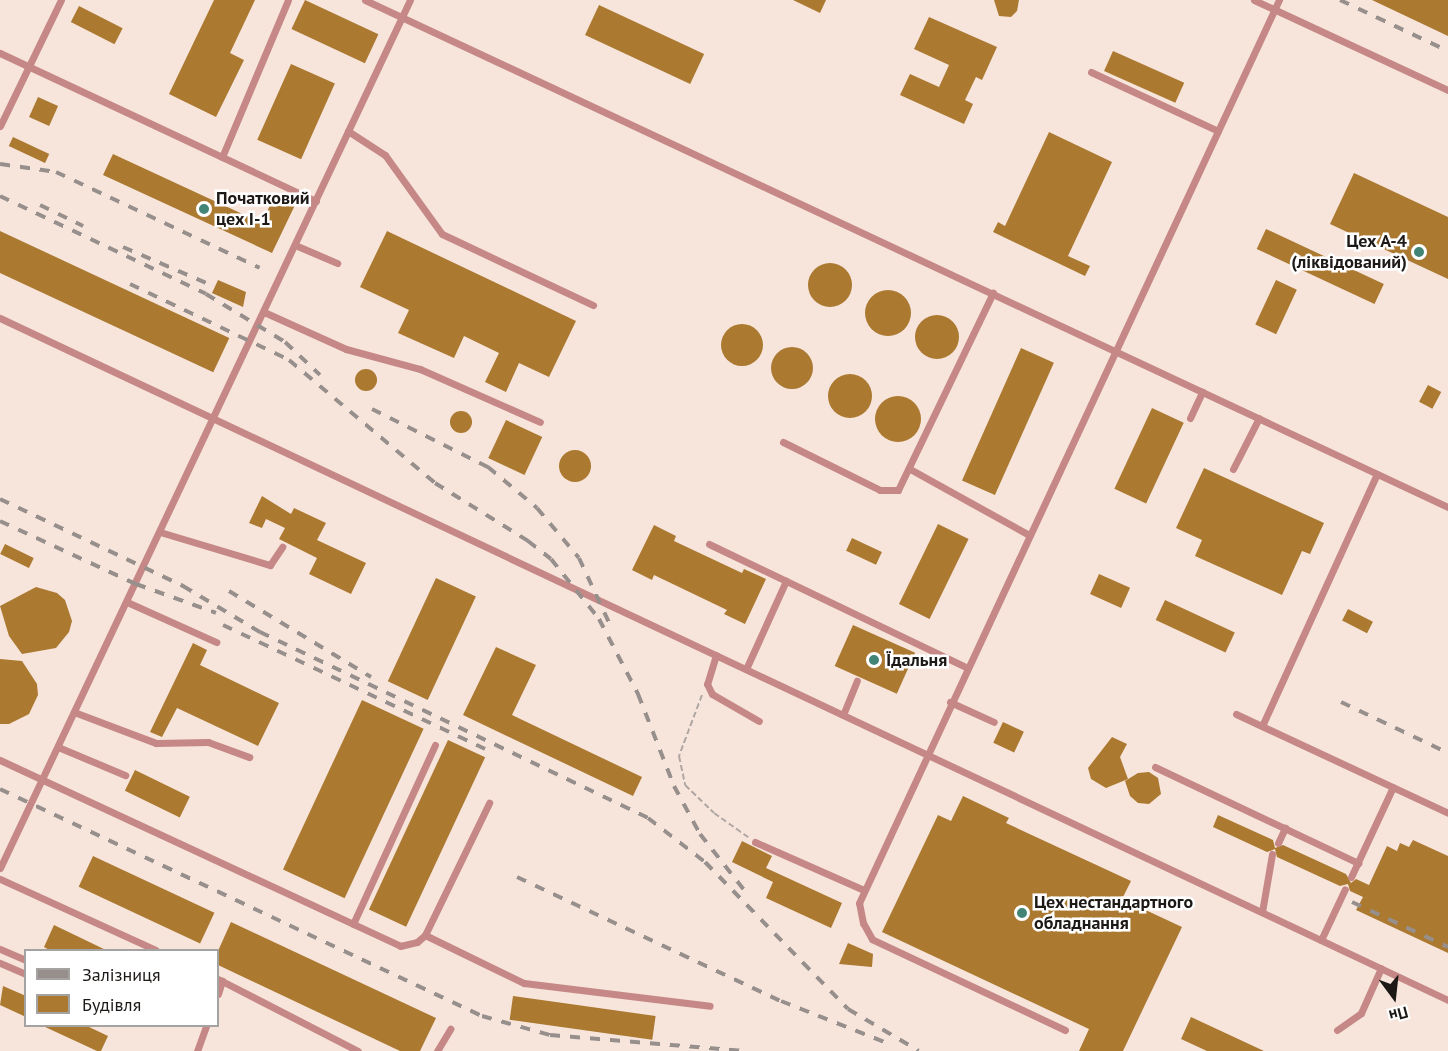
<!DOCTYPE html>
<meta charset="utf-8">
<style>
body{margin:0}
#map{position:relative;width:1448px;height:1051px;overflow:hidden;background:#fcf1ec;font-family:"PT Sans",sans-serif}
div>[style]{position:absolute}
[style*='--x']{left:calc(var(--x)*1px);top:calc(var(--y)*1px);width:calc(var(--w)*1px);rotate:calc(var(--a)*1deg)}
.built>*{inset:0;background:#f7e5dc}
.building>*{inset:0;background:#ab7930;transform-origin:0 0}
.round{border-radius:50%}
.path>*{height:2px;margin-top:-1px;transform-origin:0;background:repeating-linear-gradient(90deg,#afa6a2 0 6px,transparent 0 9px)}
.service>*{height:7px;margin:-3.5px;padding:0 3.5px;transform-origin:3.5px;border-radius:3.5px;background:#c58886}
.rail>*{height:4px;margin-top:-2px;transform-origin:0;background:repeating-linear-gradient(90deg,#978f8c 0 10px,transparent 0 20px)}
.dots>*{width:16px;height:16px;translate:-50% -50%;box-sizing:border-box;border:3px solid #fff;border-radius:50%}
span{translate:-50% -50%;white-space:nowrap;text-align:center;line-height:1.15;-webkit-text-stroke:5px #fff;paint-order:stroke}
.poi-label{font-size:18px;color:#1d1917;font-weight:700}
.left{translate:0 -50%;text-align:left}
.right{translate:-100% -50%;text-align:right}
.legend{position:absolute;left:24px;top:949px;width:195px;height:78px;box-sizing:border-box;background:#fff;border:2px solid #a5a3a2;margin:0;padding:8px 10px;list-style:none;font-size:18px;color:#1d1917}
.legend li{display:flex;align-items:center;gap:12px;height:30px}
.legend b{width:30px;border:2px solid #a5a3a2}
.north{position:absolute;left:1364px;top:967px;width:60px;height:60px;-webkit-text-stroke:4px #fff;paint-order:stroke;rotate:165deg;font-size:16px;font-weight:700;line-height:24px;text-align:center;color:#1d1917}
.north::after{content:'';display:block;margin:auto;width:21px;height:27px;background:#1d1917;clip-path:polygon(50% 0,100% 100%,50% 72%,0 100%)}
</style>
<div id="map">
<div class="built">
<div style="clip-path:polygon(evenodd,0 0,1448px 0,1448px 1051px,0 1051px,0 0,26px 950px,218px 950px,218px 1026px,26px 1026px,26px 950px)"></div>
</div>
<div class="building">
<div style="clip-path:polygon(214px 0,255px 0,230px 53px,244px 60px,216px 117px,169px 94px)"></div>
<div style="left:305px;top:0;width:81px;height:32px;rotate:25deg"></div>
<div style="clip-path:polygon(793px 0,826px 0,820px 13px)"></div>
<div style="clip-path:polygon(994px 0,1019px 0,1017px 11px,1011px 17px,999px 16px)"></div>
<div style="clip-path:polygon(1372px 0,1448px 0,1448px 36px)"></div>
<div style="left:599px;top:5px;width:116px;height:33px;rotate:25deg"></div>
<div style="left:79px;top:6px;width:49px;height:18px;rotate:27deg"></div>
<div style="clip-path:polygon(929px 17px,997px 47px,982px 80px,976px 77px,965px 100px,973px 104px,964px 124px,900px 95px,910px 74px,939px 87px,949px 65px,914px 49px)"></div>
<div style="left:1113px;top:51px;width:78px;height:22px;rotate:24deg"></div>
<div style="left:291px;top:64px;width:48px;height:83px;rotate:24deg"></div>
<div style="left:38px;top:97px;width:22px;height:22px;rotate:24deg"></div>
<div style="clip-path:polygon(1049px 132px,1112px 162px,1068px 256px,1090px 266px,1085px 276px,993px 232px,998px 222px,1005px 226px)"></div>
<div style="left:13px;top:137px;width:40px;height:10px;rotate:25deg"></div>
<div style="clip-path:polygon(113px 154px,262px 223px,275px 194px,296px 203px,272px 253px,103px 175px)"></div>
<div style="clip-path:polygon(1354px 173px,1448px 217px,1448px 279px,1330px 224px)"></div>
<div style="left:1266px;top:229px;width:130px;height:22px;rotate:25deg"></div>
<div style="left:0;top:231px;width:253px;height:38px;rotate:25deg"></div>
<div style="clip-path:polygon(387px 231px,576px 321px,549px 377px,519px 363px,506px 392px,485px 382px,499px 353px,464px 336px,454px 358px,398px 333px,409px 310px,360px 287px)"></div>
<div class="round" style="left:808px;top:263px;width:44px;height:44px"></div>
<div style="clip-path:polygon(218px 280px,246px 292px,243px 307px,212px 293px)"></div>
<div style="left:1276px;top:280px;width:23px;height:49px;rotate:25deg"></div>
<div class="round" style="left:865px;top:290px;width:46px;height:46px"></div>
<div class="round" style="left:915px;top:315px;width:44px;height:44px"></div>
<div class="round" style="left:721px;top:324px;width:42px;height:42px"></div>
<div class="round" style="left:771px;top:347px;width:42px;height:42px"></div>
<div style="left:1021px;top:348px;width:36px;height:145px;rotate:24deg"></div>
<div class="round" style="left:355px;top:369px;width:22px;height:22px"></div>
<div class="round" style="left:828px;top:374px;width:44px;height:44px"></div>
<div style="left:1428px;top:385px;width:15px;height:19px;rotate:28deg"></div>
<div class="round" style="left:875px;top:396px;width:46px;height:46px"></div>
<div style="left:1152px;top:408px;width:35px;height:89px;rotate:25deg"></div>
<div class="round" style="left:450px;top:411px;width:22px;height:22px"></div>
<div style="left:506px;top:420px;width:40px;height:42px;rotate:25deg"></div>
<div class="round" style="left:559px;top:450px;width:32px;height:32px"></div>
<div style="clip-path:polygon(1204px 468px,1324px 523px,1310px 554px,1302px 551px,1282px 595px,1195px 556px,1202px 540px,1176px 528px)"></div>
<div style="clip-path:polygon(262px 496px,291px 514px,294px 508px,326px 523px,317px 540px,366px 563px,351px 594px,309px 574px,317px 558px,279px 539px,285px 528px,266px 519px,262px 528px,249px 523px)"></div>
<div style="left:938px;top:524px;width:34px;height:89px;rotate:26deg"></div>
<div style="clip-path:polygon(654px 525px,676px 536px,674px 541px,742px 573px,744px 569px,766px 579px,745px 624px,724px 614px,727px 610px,654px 575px,652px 580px,632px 570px)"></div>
<div style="left:852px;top:538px;width:33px;height:14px;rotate:25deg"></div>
<div style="left:5px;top:544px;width:32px;height:11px;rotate:26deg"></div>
<div style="left:1099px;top:574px;width:34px;height:22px;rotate:24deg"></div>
<div style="left:436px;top:578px;width:44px;height:114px;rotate:25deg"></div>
<div style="clip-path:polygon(36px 587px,57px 593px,65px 600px,72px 621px,69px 632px,56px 648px,22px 654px,9px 636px,0 606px)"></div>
<div style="left:1165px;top:600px;width:77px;height:22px;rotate:25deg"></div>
<div style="left:1348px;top:609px;width:28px;height:13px;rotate:27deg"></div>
<div style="left:853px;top:625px;width:68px;height:45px;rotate:24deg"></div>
<div style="clip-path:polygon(193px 643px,207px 650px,200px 665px,279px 703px,258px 746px,177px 708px,162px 737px,150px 732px)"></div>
<div style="clip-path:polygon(496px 647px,536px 665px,512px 715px,642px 777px,633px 796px,463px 715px)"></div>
<div style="clip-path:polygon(0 659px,22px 661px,37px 684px,38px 695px,29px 714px,9px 724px,0 724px)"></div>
<div style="left:362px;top:700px;width:68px;height:187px;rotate:25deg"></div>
<div style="left:1003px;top:722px;width:23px;height:23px;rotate:25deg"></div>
<div style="clip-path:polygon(1112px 737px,1127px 744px,1120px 757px,1128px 779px,1106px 788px,1091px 779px,1088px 768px)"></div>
<div style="left:448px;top:740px;width:41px;height:187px;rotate:25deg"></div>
<div style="left:135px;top:770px;width:61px;height:23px;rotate:26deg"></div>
<div style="clip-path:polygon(1149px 772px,1158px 778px,1161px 794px,1149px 804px,1138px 803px,1130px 796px,1125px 781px,1138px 773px)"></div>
<div style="clip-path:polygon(963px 796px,1009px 818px,1006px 823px,1131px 881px,1122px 899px,1182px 927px,1123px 1051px,1079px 1051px,1089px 1029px,882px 932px,938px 815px,951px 821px)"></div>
<div style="clip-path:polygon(1218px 815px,1273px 840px,1275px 848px,1283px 845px,1346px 874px,1351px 883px,1356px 879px,1369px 885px,1387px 846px,1397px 851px,1400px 843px,1409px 847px,1413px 840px,1448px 856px,1448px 953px,1356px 910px,1363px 897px,1350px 891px,1348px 884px,1340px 886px,1277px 857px,1275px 849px,1267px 852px,1213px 827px)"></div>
<div style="clip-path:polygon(742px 841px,772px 856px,766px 868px,842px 903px,831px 928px,766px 898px,773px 882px,732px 862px)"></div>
<div style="left:93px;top:856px;width:134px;height:34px;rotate:25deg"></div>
<div style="clip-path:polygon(231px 922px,436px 1018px,420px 1051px,400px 1051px,218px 965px,218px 951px)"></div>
<div style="clip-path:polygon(54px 925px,108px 951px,51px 951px,44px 947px)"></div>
<div style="clip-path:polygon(848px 943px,873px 954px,872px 967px,839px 964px)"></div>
<div style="clip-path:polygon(3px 986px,26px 996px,26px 1017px,0 1005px)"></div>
<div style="left:513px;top:996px;width:144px;height:24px;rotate:8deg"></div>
<div style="clip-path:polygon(1191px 1017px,1264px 1051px,1207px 1051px,1181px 1039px)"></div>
<div style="clip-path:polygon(43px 1026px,87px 1026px,108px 1036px,101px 1051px,97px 1051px)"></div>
</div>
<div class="path">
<div style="--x:702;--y:695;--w:65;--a:110.7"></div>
<div style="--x:679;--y:756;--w:30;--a:78"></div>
<div style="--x:685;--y:785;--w:40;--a:44"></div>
<div style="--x:714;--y:813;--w:42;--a:35.2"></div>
</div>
<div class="service">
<div style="--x:365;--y:0;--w:1196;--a:25.09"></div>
<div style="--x:1254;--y:0;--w:214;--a:24.9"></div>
<div style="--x:0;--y:53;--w:349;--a:25.1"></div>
<div style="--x:1091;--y:72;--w:140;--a:24.9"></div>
<div style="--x:0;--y:126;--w:140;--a:-64.2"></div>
<div style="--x:348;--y:131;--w:44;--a:33"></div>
<div style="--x:385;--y:155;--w:97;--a:54.2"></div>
<div style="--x:442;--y:234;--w:167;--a:25.2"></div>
<div style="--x:222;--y:157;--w:170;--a:-67.2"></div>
<div style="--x:295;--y:245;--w:46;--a:23.2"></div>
<div style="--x:264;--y:312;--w:90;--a:24.3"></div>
<div style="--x:346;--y:349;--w:77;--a:15.1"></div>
<div style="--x:420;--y:369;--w:131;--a:23.8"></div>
<div style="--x:0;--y:318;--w:1601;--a:25.22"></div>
<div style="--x:1190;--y:418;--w:29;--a:-65"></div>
<div style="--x:783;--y:442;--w:108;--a:26.3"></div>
<div style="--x:880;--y:490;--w:18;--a:0"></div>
<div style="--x:898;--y:490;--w:219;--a:-64.3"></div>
<div style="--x:910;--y:469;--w:136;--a:29"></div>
<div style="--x:1233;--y:469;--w:57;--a:-63"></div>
<div style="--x:160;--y:532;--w:115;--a:16.7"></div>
<div style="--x:270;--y:565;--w:22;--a:-56"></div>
<div style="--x:709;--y:544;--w:285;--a:25.6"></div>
<div style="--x:127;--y:602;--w:98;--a:24.2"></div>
<div style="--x:716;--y:655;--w:30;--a:107"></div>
<div style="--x:707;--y:684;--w:11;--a:63"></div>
<div style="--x:712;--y:694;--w:54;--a:29.9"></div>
<div style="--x:746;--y:669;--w:97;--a:-65.6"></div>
<div style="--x:950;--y:702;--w:48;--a:24.4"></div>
<div style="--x:74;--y:712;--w:88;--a:20.7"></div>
<div style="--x:156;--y:743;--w:52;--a:-1.1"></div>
<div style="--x:208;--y:742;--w:44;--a:20.1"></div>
<div style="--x:1236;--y:714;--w:234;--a:25"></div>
<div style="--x:843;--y:715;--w:37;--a:-68"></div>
<div style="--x:1262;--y:726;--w:277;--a:-65.5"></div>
<div style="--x:58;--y:747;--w:73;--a:22.7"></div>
<div style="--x:0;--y:760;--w:441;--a:24.9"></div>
<div style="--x:400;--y:946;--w:17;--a:-13"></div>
<div style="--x:417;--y:942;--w:11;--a:-41"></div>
<div style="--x:425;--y:935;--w:147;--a:-64.1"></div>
<div style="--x:1155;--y:767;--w:225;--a:25.3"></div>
<div style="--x:755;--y:842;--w:119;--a:23.8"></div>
<div style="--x:1278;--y:843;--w:17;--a:-65"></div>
<div style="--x:0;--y:868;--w:960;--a:-64.72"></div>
<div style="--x:1351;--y:877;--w:99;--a:-65"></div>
<div style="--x:0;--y:879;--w:171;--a:24.5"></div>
<div style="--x:1262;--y:912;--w:59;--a:-80.2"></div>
<div style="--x:353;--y:924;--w:197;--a:-65.4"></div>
<div style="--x:425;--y:935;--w:110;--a:25.9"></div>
<div style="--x:524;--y:983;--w:187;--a:7"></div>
<div style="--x:1321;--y:940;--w:56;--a:-64.8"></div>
<div style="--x:0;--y:949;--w:28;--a:23"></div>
<div style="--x:0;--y:963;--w:28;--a:23"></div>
<div style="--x:218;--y:979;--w:157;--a:27.2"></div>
<div style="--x:218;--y:994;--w:14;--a:-73"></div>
<div style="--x:1065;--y:1030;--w:213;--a:-154.8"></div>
<div style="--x:872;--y:939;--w:18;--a:-119"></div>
<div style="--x:863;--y:923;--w:20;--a:-101"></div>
<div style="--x:859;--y:903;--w:996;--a:-65.06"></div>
<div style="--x:1337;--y:1030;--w:29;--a:-35"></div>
<div style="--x:1361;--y:1013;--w:49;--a:-66"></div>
<div style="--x:197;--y:1051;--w:27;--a:-70"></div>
<div style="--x:437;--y:1051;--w:26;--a:-59"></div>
</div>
<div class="rail">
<div style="--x:1340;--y:0;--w:119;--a:25.3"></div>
<div style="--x:0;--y:164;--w:57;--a:8.1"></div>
<div style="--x:56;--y:172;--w:225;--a:25.2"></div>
<div style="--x:0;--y:196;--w:228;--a:25.4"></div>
<div style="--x:206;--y:294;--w:92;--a:31.3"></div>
<div style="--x:285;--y:342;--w:48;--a:43.3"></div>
<div style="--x:40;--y:205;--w:48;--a:26"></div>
<div style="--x:123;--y:247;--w:98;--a:23.4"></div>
<div style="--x:130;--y:284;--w:176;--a:25.5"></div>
<div style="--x:289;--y:360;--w:191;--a:40.1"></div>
<div style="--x:435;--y:483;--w:110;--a:31.9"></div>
<div style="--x:528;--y:541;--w:29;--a:38"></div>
<div style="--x:551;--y:559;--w:77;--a:51.3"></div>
<div style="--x:599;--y:619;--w:85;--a:62.5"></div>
<div style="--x:638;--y:694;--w:99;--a:68.6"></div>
<div style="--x:674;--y:786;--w:55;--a:61.6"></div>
<div style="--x:700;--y:834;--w:71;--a:51.8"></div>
<div style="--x:372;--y:409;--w:130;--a:26.6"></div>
<div style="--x:488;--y:467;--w:64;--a:39.9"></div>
<div style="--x:537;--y:508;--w:65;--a:50"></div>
<div style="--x:579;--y:558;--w:76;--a:65.1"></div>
<div style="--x:0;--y:499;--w:203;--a:25.4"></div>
<div style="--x:183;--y:586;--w:90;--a:30.9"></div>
<div style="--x:260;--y:632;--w:430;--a:25.6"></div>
<div style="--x:648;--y:818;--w:72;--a:37.7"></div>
<div style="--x:705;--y:862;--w:205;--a:45.8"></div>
<div style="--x:848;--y:1009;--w:82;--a:30.6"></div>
<div style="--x:0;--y:521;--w:150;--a:24.9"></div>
<div style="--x:136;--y:584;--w:85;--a:19.9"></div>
<div style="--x:229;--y:591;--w:166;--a:31.2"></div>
<div style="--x:223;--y:625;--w:290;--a:25.3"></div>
<div style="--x:1341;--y:702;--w:119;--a:25.5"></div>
<div style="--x:0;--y:789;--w:533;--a:25.22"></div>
<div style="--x:482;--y:1016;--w:71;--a:15.6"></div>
<div style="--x:550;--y:1035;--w:195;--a:4.7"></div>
<div style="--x:517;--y:877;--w:292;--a:25.2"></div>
<div style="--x:781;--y:1001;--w:119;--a:21.6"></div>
<div style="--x:1352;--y:902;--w:106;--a:25.1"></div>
</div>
<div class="dots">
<div style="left:204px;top:209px;background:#428475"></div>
<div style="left:1419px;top:252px;background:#428475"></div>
<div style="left:874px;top:660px;background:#428475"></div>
<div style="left:1022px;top:913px;background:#428475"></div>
</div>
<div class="poi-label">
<span class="left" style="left:216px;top:209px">Початковий<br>цех І-1</span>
<span class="right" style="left:1407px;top:252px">Цех А-4<br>(ліквідований)</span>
<span class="left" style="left:886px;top:660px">Їдальня</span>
<span class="left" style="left:1034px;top:913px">Цех нестандартного<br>обладнання</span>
</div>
<ul class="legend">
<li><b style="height:8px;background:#978f8c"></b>Залізниця</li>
<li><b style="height:16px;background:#ab7930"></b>Будівля</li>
</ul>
<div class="north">Пн</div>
</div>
